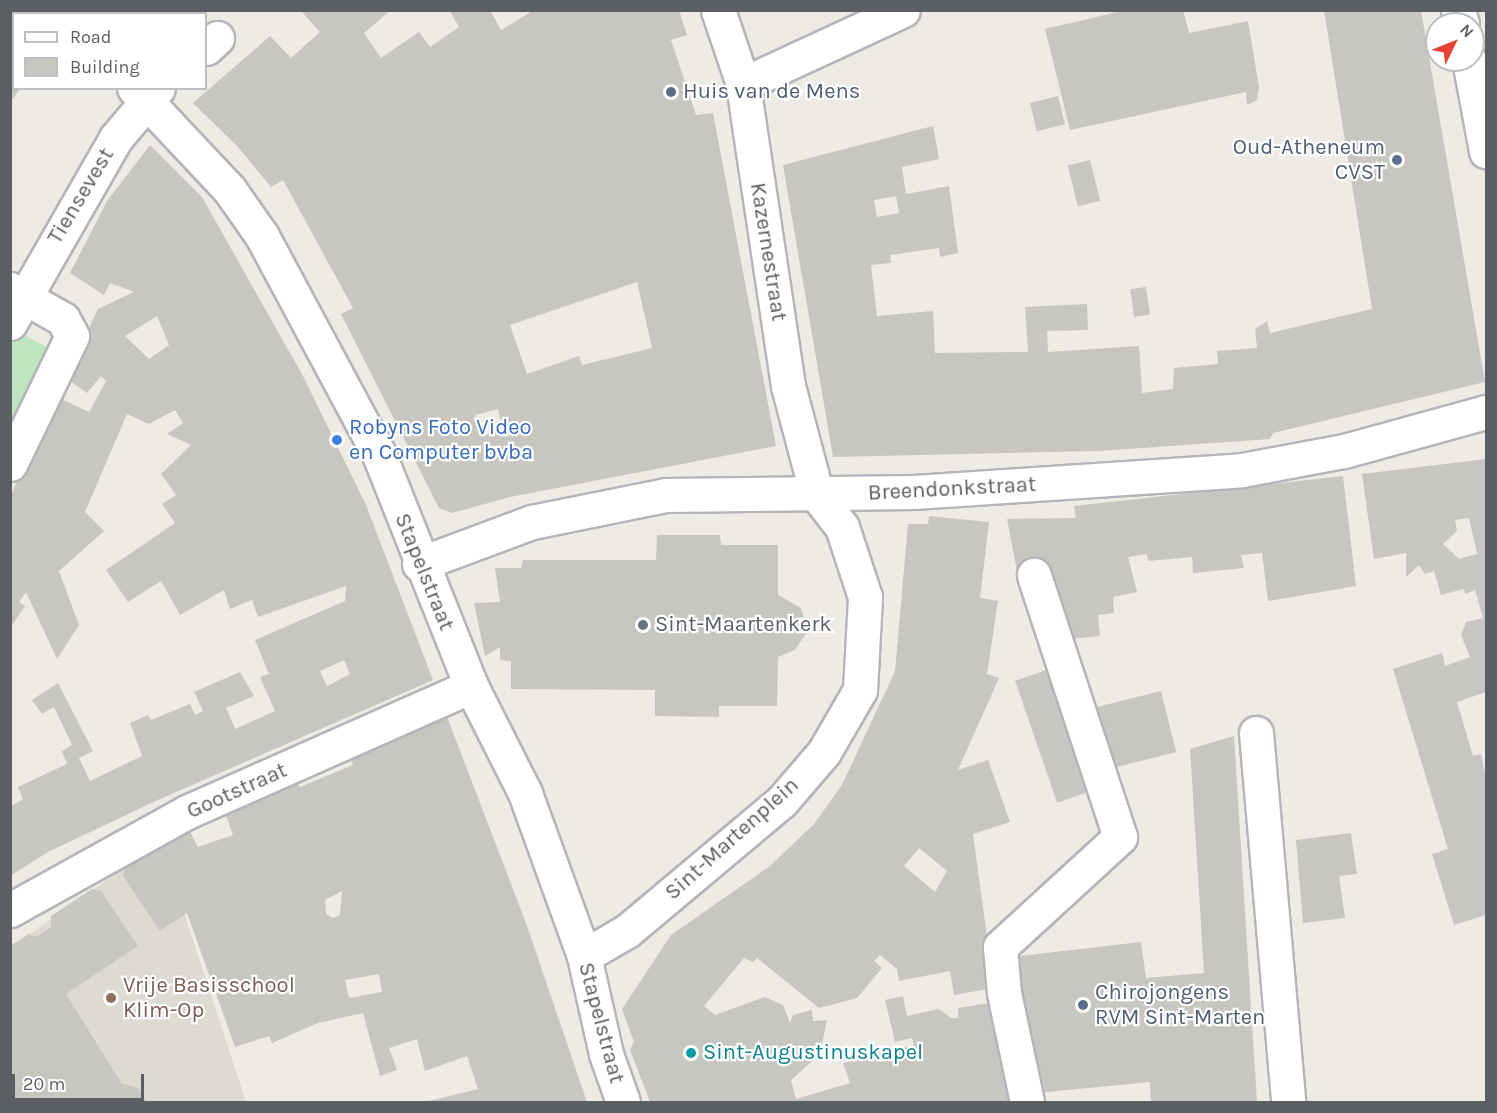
<!DOCTYPE html>
<style>
body{margin:0}
#map{position:relative;width:1497px;height:1113px;overflow:hidden;background:#edebe3;font-family:Karla,sans-serif}
div>[style]{position:absolute}
[style*='--x']{left:calc(var(--x)*1px);top:calc(var(--y)*1px);width:calc(var(--w)*1px);rotate:calc(var(--a)*1deg)}
.education>*{inset:0;background:#dddad1}
.green>*{inset:0;background:#bfe5c0}
.building>*{inset:0;background:#c8c6c0;transform-origin:0 0}
.roads{filter:drop-shadow(2px 0 #b3b5ba) drop-shadow(-2px 0 #b3b5ba) drop-shadow(0 2px #b3b5ba) drop-shadow(0 -2px #b3b5ba)}
.minor>*{height:33px;margin:-16.5px;padding:0 16.5px;transform-origin:16.5px;border-radius:16.5px;background:#fff}
.dots>*{width:16px;height:16px;translate:-50% -50%;box-sizing:border-box;border:3px solid #fff;border-radius:50%}
span{translate:-50% -50%;white-space:nowrap;text-align:center;line-height:1.15;-webkit-text-stroke:4.5px #fff;paint-order:stroke}
.service-label{font-size:22px;color:#4e5e75}
.left{translate:0 -50%;text-align:left}
.right{translate:-100% -50%;text-align:right}
.street-label{font-size:22px;color:#5b5e63}
.shop-label{font-size:22px;color:#366cbe}
.worship-label{font-size:22px;color:#5b616d}
.education-label{font-size:22px;color:#785e54}
.culture-label{font-size:22px;color:#0d838f}
.frame{position:absolute;inset:0;border:12px solid #5b5e63;pointer-events:none}
.legend{position:absolute;left:12px;top:12px;width:195px;height:78px;box-sizing:border-box;background:#fff;border:2px solid #bdbfc1;margin:0;padding:8px 10px;list-style:none;font-size:18px;color:#5b5e63}
.legend li{display:flex;align-items:center;gap:12px;height:30px}
.legend b{width:30px;border:2px solid #bdbfc1}
.north{position:absolute;left:1425px;top:12px;width:60px;height:60px;box-sizing:border-box;background:#fff;border:2px solid #bdbfc1;border-radius:50%;rotate:47deg;font-size:16px;font-weight:700;line-height:24px;text-align:center;color:#5b5e63}
.north::after{content:'';display:block;margin:auto;width:21px;height:27px;background:#e54331;clip-path:polygon(50% 0,100% 100%,50% 72%,0 100%)}
.scale{position:absolute;left:12px;top:1074px;width:132px;height:27px;box-sizing:border-box;border:3px solid #5b5e63;border-top:0;padding-left:8px;font-size:18px;line-height:21px;white-space:nowrap;color:#5b5e63;-webkit-text-stroke:4px #fff;paint-order:stroke}
</style>
<div id="map">
<div class="education">
<div style="clip-path:polygon(161px 842px,246px 1102px,11px 1102px,10px 948px)"></div>
</div>
<div class="green">
<div style="clip-path:polygon(11px 328px,49px 348px,11px 421px)"></div>
</div>
<div class="building">
<div style="clip-path:polygon(97px 10px,204px 10px,200px 14px)"></div>
<div style="clip-path:polygon(evenodd,300px 10px,391px 10px,364px 33px,381px 58px,419px 32px,430px 47px,459px 27px,449px 10px,490px 10px,501px 30px,534px 10px,679px 10px,687px 35px,671px 40px,696px 115px,713px 113px,776px 446px,510px 497px,452px 513px,439px 508px,341px 314px,353px 308px,283px 180px,271px 187px,238px 147px,193px 103px,270px 36px,291px 58px,320px 32px,300px 10px,637px 282px,652px 348px,582px 365px,579px 356px,527px 374px,510px 325px,637px 282px,300px 10px,498px 409px,503px 431px,481px 436px,475px 415px,498px 409px)"></div>
<div style="clip-path:polygon(1126px 10px,1183px 10px,1189px 33px,1248px 21px,1259px 87px,1257px 100px,1247px 105px,1246px 92px,1070px 130px,1045px 29px)"></div>
<div style="clip-path:polygon(evenodd,1324px 10px,1421px 10px,1485px 382px,1273px 433px,1270px 439px,1099px 451px,833px 457px,783px 165px,933px 126px,939px 159px,902px 167px,906px 194px,949px 186px,958px 253px,940px 257px,939px 248px,890px 255px,891px 263px,871px 265px,877px 316px,933px 311px,935px 353px,1028px 352px,1025px 307px,1087px 304px,1088px 330px,1047px 331px,1048px 352px,1139px 346px,1142px 393px,1173px 389px,1174px 368px,1218px 364px,1217px 351px,1257px 348px,1255px 329px,1267px 321px,1270px 333px,1372px 309px,1324px 10px,896px 196px,899px 213px,877px 217px,874px 200px,896px 196px)"></div>
<div style="clip-path:polygon(14px 21px,14px 88px,21px 88px,10px 102px)"></div>
<div style="left:1058px;top:96px;width:29px;height:29px;rotate:76deg"></div>
<div style="clip-path:polygon(evenodd,150px 145px,202px 197px,303px 376px,366px 505px,433px 680px,160px 799px,48px 852px,10px 876px,10px 807px,23px 799px,18px 787px,67px 764px,62px 751px,72px 745px,54px 707px,42px 714px,32px 700px,58px 683px,93px 751px,79px 758px,90px 781px,142px 756px,130px 723px,148px 715px,151px 720px,190px 704px,195px 715px,203px 711px,194px 692px,240px 672px,254px 696px,226px 708px,235px 729px,275px 711px,260px 677px,269px 674px,255px 640px,345px 601px,346px 586px,258px 617px,252px 600px,230px 609px,224px 590px,180px 615px,161px 581px,128px 602px,106px 570px,175px 523px,162px 504px,176px 495px,161px 474px,191px 445px,167px 434px,183px 423px,175px 410px,149px 424px,127px 414px,85px 512px,104px 531px,59px 571px,79px 625px,57px 659px,26px 592px,19px 602px,25px 606px,10px 628px,10px 497px,57px 397px,89px 412px,106px 381px,101px 376px,87px 393px,66px 378px,98px 309px,134px 292px,110px 283px,104px 295px,70px 273px,107px 201px,150px 145px,157px 316px,169px 345px,149px 359px,125px 336px,157px 316px,150px 145px,344px 660px,350px 674px,327px 686px,320px 671px,344px 660px)"></div>
<div style="left:1090px;top:160px;width:42px;height:23px;rotate:76deg"></div>
<div style="left:1146px;top:287px;width:28px;height:16px;rotate:82deg"></div>
<div style="clip-path:polygon(evenodd,1486px 459px,1486px 692px,1457px 702px,1473px 756px,1481px 754px,1486px 779px,1486px 915px,1454px 925px,1432px 854px,1448px 849px,1393px 669px,1442px 653px,1445px 666px,1470px 657px,1461px 635px,1466px 622px,1483px 618px,1475px 590px,1465px 594px,1464px 589px,1441px 595px,1434px 571px,1425px 574px,1419px 565px,1406px 577px,1406px 553px,1374px 559px,1362px 474px,1486px 459px,1469px 518px,1477px 554px,1459px 559px,1443px 544px,1457px 531px,1455px 520px,1469px 518px)"></div>
<div style="clip-path:polygon(1343px 476px,1356px 586px,1268px 601px,1262px 553px,1241px 555px,1244px 568px,1193px 573px,1192px 557px,1148px 561px,1147px 554px,1128px 557px,1137px 592px,1113px 597px,1114px 613px,1098px 615px,1100px 636px,1060px 640px,1018px 576px,1007px 519px,1076px 518px,1074px 506px)"></div>
<div style="clip-path:polygon(evenodd,929px 516px,989px 522px,980px 598px,998px 601px,987px 674px,999px 678px,958px 770px,988px 760px,1010px 822px,973px 834px,994px 988px,954px 995px,950px 971px,899px 981px,897px 969px,880px 955px,874px 961px,882px 968px,857px 998px,819px 1008px,757px 958px,753px 962px,744px 958px,704px 1006px,715px 1015px,765px 997px,783px 1005px,790px 1023px,793px 1015px,812px 1010px,813px 1021px,827px 1020px,820px 1054px,791px 1080px,796px 1099px,850px 1083px,843px 1063px,914px 1045px,912px 1038px,895px 1042px,885px 1000px,903px 996px,907px 1016px,939px 1009px,951px 1018px,958px 1018px,958px 1008px,996px 1002px,1008px 1102px,650px 1102px,630px 1050px,634px 1042px,622px 1009px,671px 935px,770px 866px,814px 824px,842px 785px,895px 671px,908px 524px,928px 524px,929px 516px,919px 848px,947px 871px,935px 892px,904px 866px,919px 848px)"></div>
<div style="clip-path:polygon(657px 535px,720px 535px,721px 545px,778px 545px,778px 595px,801px 608px,808px 630px,795px 650px,778px 657px,777px 706px,719px 706px,719px 717px,655px 716px,655px 690px,511px 689px,511px 661px,500px 660px,500px 647px,485px 656px,474px 603px,500px 602px,495px 568px,521px 568px,523px 560px,656px 560px)"></div>
<div style="left:1052px;top:668px;width:129px;height:39px;rotate:71deg"></div>
<div style="left:1161px;top:691px;width:63px;height:73px;rotate:76deg"></div>
<div style="clip-path:polygon(evenodd,446px 714px,526px 923px,587px 1102px,425px 1102px,478px 1089px,467px 1056px,425px 1071px,417px 1039px,389px 1048px,397px 1070px,380px 1076px,363px 1013px,318px 1023px,272px 1043px,269px 1036px,235px 1047px,187px 913px,160px 931px,123px 876px,125px 867px,188px 828px,198px 847px,233px 835px,224px 810px,295px 776px,300px 787px,353px 765px,349px 756px,446px 714px,342px 891px,340px 915px,333px 918px,326px 914px,325px 900px,342px 891px,446px 714px,379px 974px,382px 992px,349px 998px,345px 980px,379px 974px)"></div>
<div style="clip-path:polygon(1234px 736px,1257px 1102px,1151px 1102px,1150px 1082px,1026px 1094px,1012px 957px,1141px 942px,1146px 978px,1204px 973px,1190px 749px)"></div>
<div style="clip-path:polygon(1351px 833px,1357px 874px,1339px 876px,1345px 918px,1303px 923px,1296px 840px)"></div>
<div style="clip-path:polygon(92px 889px,101px 891px,138px 946px,66px 994px,122px 1084px,138px 1088px,147px 1102px,10px 1102px,10px 946px,29px 934px,36px 937px,51px 927px,51px 916px)"></div>
</div>
<div class="roads">
<div class="minor">
<div style="--x:60;--y:10;--w:5;--a:53"></div>
<div style="--x:1458;--y:10;--w:15;--a:74"></div>
<div style="--x:206;--y:48;--w:15;--a:-42"></div>
<div style="--x:1469;--y:60;--w:93;--a:79.4"></div>
<div style="--x:743;--y:84;--w:176;--a:-24.8"></div>
<div style="--x:134;--y:88;--w:139;--a:46.8"></div>
<div style="--x:229;--y:189;--w:57;--a:54.9"></div>
<div style="--x:262;--y:236;--w:245;--a:61.8"></div>
<div style="--x:378;--y:452;--w:252;--a:68.3"></div>
<div style="--x:471;--y:686;--w:120;--a:63.2"></div>
<div style="--x:525;--y:793;--w:173;--a:70.1"></div>
<div style="--x:584;--y:956;--w:100;--a:77.3"></div>
<div style="--x:606;--y:1054;--w:51;--a:70.5"></div>
<div style="--x:10;--y:289;--w:61;--a:29.5"></div>
<div style="--x:63;--y:319;--w:19;--a:62"></div>
<div style="--x:72;--y:336;--w:142;--a:115.8"></div>
<div style="--x:10;--y:323;--w:213;--a:-60.2"></div>
<div style="--x:116;--y:138;--w:65;--a:-50"></div>
<div style="--x:419;--y:564;--w:121;--a:-20.4"></div>
<div style="--x:532;--y:522;--w:137;--a:-11.4"></div>
<div style="--x:666;--y:495;--w:248;--a:-0.7"></div>
<div style="--x:914;--y:492;--w:329;--a:-3.8"></div>
<div style="--x:1242;--y:470;--w:104;--a:-10.6"></div>
<div style="--x:1344;--y:451;--w:147;--a:-15.4"></div>
<div style="--x:1256;--y:733;--w:370;--a:85"></div>
<div style="--x:10;--y:910;--w:202;--a:-29"></div>
<div style="--x:187;--y:812;--w:311;--a:-23.9"></div>
<div style="--x:584;--y:956;--w:50;--a:-30.2"></div>
<div style="--x:627;--y:931;--w:202;--a:-40"></div>
<div style="--x:782;--y:801;--w:65;--a:-49.4"></div>
<div style="--x:824;--y:752;--w:72;--a:-59.9"></div>
<div style="--x:860;--y:690;--w:93;--a:-86.9"></div>
<div style="--x:865;--y:597;--w:74;--a:-108.2"></div>
<div style="--x:842;--y:527;--w:41;--a:-128"></div>
<div style="--x:817;--y:495;--w:113;--a:-104.9"></div>
<div style="--x:788;--y:386;--w:305;--a:-98.5"></div>
<div style="--x:743;--y:84;--w:78;--a:-108.7"></div>
<div style="--x:1027;--y:1102;--w:111;--a:-101.9"></div>
<div style="--x:1004;--y:993;--w:46;--a:-95"></div>
<div style="--x:1000;--y:947;--w:163;--a:-42.5"></div>
<div style="--x:1120;--y:837;--w:276;--a:-108.2"></div>
</div>
</div>
<div class="dots">
<div style="left:671px;top:92px;background:#5c6f8a"></div>
<div style="left:1397px;top:160px;background:#5c6f8a"></div>
<div style="left:337px;top:440px;background:#3f7fe0"></div>
<div style="left:643px;top:625px;background:#6b7280"></div>
<div style="left:111px;top:998px;background:#8d6e63"></div>
<div style="left:1083px;top:1005px;background:#5c6f8a"></div>
<div style="left:691px;top:1053px;background:#0f9aa8"></div>
</div>
<div class="service-label">
<span class="left" style="left:683px;top:92px">Huis van de Mens</span>
<span class="right" style="left:1385px;top:160px">Oud-Atheneum<br>CVST</span>
<span class="left" style="left:1095px;top:1005px">Chirojongens<br>RVM Sint-Marten</span>
</div>
<div class="street-label">
<span style="left:81px;top:196px;rotate:-59deg">Tiensevest</span>
<span style="left:768px;top:252px;rotate:81deg">Kazernestraat</span>
<span style="left:952px;top:489px;rotate:-3deg">Breendonkstraat</span>
<span style="left:424px;top:572px;rotate:68deg">Stapelstraat</span>
<span style="left:237px;top:791px;rotate:-24deg">Gootstraat</span>
<span style="left:732px;top:839px;rotate:-42deg">Sint-Martenplein</span>
<span style="left:601px;top:1023px;rotate:75deg">Stapelstraat</span>
</div>
<div class="shop-label">
<span class="left" style="left:349px;top:440px">Robyns Foto Video<br>en Computer bvba</span>
</div>
<div class="worship-label">
<span class="left" style="left:655px;top:625px">Sint-Maartenkerk</span>
</div>
<div class="education-label">
<span class="left" style="left:123px;top:998px">Vrije Basisschool<br>Klim-Op</span>
</div>
<div class="culture-label">
<span class="left" style="left:703px;top:1053px">Sint-Augustinuskapel</span>
</div>
<div class="frame"></div>
<ul class="legend">
<li><b style="height:8px;background:#fff"></b>Road</li>
<li><b style="height:16px;background:#c8c6c0"></b>Building</li>
</ul>
<div class="north">N</div>
<div class="scale">20 m</div>
</div>
